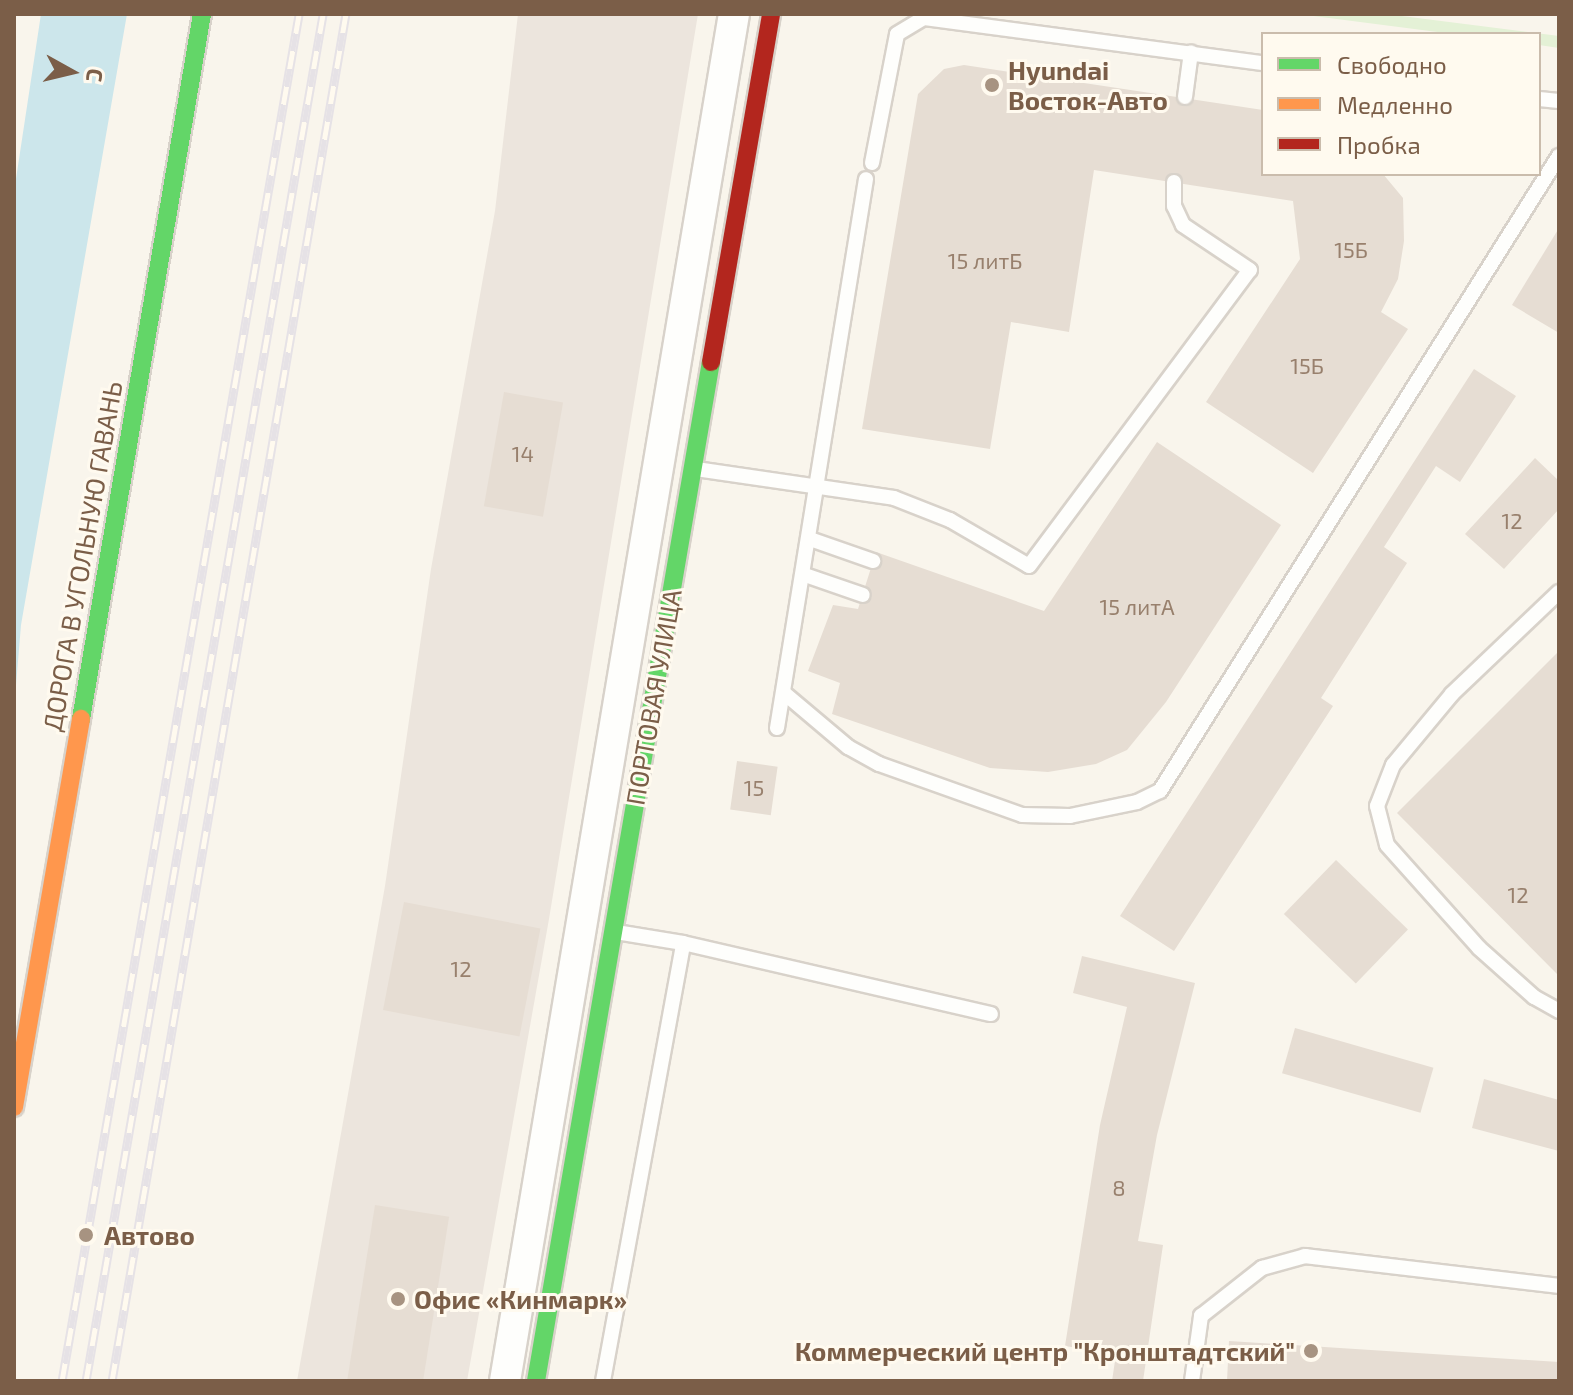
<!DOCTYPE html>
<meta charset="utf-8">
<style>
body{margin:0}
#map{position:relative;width:1573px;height:1395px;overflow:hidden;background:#f9f5ec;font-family:"Exo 2",sans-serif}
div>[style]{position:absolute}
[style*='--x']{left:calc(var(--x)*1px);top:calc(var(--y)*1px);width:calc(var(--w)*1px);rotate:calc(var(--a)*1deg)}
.industrial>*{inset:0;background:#ece5dd}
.green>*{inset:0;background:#e4f1d6}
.water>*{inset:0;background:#cce6eb}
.building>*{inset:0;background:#e6ddd3;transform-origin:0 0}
.roads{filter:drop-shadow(2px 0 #d8d2ca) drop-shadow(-2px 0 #d8d2ca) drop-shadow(0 2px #d8d2ca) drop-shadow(0 -2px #d8d2ca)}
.lane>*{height:14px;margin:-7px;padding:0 7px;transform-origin:7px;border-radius:7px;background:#fefefc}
.street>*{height:30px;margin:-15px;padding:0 15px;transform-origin:15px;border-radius:15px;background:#fefefc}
.fast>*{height:18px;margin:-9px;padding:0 9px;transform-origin:9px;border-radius:9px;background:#63d668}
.slow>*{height:18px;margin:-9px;padding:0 9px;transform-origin:9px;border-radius:9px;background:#ff974d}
.jam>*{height:18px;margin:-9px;padding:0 9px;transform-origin:9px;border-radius:9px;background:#b3261e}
.rail>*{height:9px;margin-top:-4.5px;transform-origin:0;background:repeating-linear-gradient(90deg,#fffaef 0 18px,#e6e2e6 0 36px);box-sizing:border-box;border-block:2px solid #e6e2e6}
.dots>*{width:22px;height:22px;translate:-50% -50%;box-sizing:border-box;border:4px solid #fffaef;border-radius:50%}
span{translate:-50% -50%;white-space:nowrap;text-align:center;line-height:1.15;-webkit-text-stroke:6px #fffaef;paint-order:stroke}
.number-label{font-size:22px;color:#98806d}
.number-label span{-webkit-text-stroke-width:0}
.poi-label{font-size:26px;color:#7b5e48;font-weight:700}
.left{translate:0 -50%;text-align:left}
.right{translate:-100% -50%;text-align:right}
.street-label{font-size:26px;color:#7b5e48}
.frame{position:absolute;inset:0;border:16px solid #7b5e48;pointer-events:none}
.legend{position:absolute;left:1261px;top:32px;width:280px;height:144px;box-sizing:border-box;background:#fffaef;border:2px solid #cabcac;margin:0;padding:10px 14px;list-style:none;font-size:24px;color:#7b5e48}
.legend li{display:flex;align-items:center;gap:16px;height:40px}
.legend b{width:40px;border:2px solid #cabcac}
.north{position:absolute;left:32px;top:32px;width:80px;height:80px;-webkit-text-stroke:6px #fffaef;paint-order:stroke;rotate:98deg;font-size:22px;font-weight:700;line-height:32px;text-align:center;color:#7b5e48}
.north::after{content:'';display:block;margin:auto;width:28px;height:36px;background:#7b5e48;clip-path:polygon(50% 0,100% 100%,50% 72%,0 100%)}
</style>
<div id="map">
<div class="industrial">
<div style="clip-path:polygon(518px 14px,698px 14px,549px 919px,467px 1381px,297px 1381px,385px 886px,431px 569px,495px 211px)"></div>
</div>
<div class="green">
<div style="clip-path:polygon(1298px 14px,1386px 14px,1559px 36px,1559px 48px,1539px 45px,1539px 34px,1453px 34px)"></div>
</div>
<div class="water">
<div style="clip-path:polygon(41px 14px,127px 14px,21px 625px,14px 709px,14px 192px)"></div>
</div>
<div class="building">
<div style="clip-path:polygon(964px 65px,1263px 110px,1263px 174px,1383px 174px,1403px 198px,1404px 241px,1398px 279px,1381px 312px,1408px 329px,1313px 473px,1206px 402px,1300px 259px,1293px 201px,1094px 170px,1069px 332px,1011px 322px,990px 449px,862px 429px,918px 94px,944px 69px)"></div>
<div style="clip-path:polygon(1559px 228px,1559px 333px,1512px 305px)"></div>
<div style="clip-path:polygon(1474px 369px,1516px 396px,1460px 482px,1436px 466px,1384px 547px,1407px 563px,1321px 698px,1333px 706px,1174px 951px,1120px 916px)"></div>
<div style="left:504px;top:392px;width:60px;height:116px;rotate:10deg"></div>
<div style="clip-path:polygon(1157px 442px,1281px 525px,1166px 702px,1127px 750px,1096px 764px,1048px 772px,990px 768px,832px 714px,840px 683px,808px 671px,833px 605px,858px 609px,876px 552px,1044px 611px)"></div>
<div style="clip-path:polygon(1535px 458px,1559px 481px,1559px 509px,1504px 569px,1465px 534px)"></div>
<div style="clip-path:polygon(1559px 651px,1559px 976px,1397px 813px)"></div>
<div style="left:737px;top:761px;width:41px;height:49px;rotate:8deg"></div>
<div style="left:1336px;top:860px;width:100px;height:75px;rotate:44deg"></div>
<div style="left:404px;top:902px;width:139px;height:110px;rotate:11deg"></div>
<div style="clip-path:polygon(1082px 956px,1195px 983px,1157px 1135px,1138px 1241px,1163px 1245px,1143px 1381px,1112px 1381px,1116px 1354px,1065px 1346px,1100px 1125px,1127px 1007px,1073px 993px)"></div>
<div style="left:1295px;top:1028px;width:144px;height:47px;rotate:16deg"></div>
<div style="clip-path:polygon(1484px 1079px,1559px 1100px,1559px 1151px,1472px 1128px)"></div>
<div style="left:375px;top:1205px;width:75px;height:178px;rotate:9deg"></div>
<div style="clip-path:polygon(1229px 1341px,1559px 1362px,1559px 1381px,1227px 1381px)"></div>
</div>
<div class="roads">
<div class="lane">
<div style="--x:1185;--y:97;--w:45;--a:-82.4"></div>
<div style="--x:1539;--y:99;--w:20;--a:6"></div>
<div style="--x:872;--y:163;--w:131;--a:-79"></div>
<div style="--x:897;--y:34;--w:31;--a:-31"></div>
<div style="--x:924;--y:18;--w:342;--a:7.6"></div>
<div style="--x:696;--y:469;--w:200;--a:8.3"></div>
<div style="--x:894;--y:498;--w:60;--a:21.4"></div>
<div style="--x:950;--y:520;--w:91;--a:30.2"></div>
<div style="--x:1029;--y:566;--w:369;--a:-53.3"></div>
<div style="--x:1250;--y:270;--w:81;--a:-146.1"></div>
<div style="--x:1183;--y:225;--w:21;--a:-115"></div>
<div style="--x:1174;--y:206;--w:24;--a:-90"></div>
<div style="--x:810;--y:539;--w:67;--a:19.2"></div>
<div style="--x:805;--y:575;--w:61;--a:19"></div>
<div style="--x:1559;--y:592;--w:148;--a:136.4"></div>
<div style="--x:1452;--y:694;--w:92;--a:129.7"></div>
<div style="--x:1393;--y:765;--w:44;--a:111.3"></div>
<div style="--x:1377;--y:806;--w:40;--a:75.6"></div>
<div style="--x:1387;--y:845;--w:138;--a:48.2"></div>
<div style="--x:1479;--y:948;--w:74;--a:41.7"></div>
<div style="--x:1534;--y:997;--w:29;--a:29"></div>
<div style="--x:784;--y:693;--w:84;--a:40.2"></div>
<div style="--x:848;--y:747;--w:35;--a:29"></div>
<div style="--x:879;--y:764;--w:152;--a:19.6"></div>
<div style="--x:1022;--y:815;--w:48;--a:1.2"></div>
<div style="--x:1070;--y:816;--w:68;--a:-11.8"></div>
<div style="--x:1137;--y:802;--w:25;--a:-26"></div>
<div style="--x:1160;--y:791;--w:750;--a:-57.86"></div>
<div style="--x:777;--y:728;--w:556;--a:-80.79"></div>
<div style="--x:616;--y:932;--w:68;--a:9.3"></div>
<div style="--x:683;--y:943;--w:316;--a:13"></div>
<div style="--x:603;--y:1381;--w:445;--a:-79.6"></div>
<div style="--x:1192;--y:1381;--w:66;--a:-82.1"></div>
<div style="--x:1201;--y:1316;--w:78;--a:-38.2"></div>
<div style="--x:1262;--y:1268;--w:45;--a:-15.6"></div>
<div style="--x:1305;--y:1256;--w:256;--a:6.7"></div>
</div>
<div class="street">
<div style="--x:505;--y:1381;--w:1386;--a:-80.49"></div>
</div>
<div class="fast">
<div style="--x:81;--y:719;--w:715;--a:-80.26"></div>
<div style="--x:536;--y:1381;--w:1034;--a:-80.26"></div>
</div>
<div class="slow">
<div style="--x:14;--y:1107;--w:394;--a:-80.2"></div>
</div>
<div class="jam">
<div style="--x:711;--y:362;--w:353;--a:-80.2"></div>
</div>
</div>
<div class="rail">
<div style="--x:62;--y:1381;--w:1387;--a:-80.16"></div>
<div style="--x:86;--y:1381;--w:1387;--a:-80.16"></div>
<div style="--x:112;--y:1381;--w:1387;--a:-80.29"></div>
</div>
<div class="dots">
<div style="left:992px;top:85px;background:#a79381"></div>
<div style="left:86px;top:1235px;background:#a79381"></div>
<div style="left:398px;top:1299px;background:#a79381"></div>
<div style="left:1311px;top:1351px;background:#a79381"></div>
</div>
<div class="number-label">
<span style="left:1351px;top:250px">15Б</span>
<span style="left:985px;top:261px">15 литБ</span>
<span style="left:1307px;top:366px">15Б</span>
<span style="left:523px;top:454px">14</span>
<span style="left:1512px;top:521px">12</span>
<span style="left:1137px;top:607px">15 литА</span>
<span style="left:754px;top:788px">15</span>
<span style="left:1518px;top:895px">12</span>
<span style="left:461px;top:969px">12</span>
<span style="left:1119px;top:1188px">8</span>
</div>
<div class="poi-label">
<span class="left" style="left:1008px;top:85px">Hyundai<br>Восток-Авто</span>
<span class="left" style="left:104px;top:1235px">Автово</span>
<span class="left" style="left:414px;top:1299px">Офис «Кинмарк»</span>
<span class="right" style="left:1295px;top:1351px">Коммерческий центр "Кронштадтский"</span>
</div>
<div class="street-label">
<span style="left:82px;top:556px;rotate:-80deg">ДОРОГА В УГОЛЬНУЮ ГАВАНЬ</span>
<span style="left:653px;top:697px;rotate:-80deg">ПОРТОВАЯ УЛИЦА</span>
</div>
<div class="frame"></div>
<ul class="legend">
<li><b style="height:10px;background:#63d668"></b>Свободно</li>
<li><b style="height:10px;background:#ff974d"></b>Медленно</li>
<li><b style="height:10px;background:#b3261e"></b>Пробка</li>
</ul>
<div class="north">С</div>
</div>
